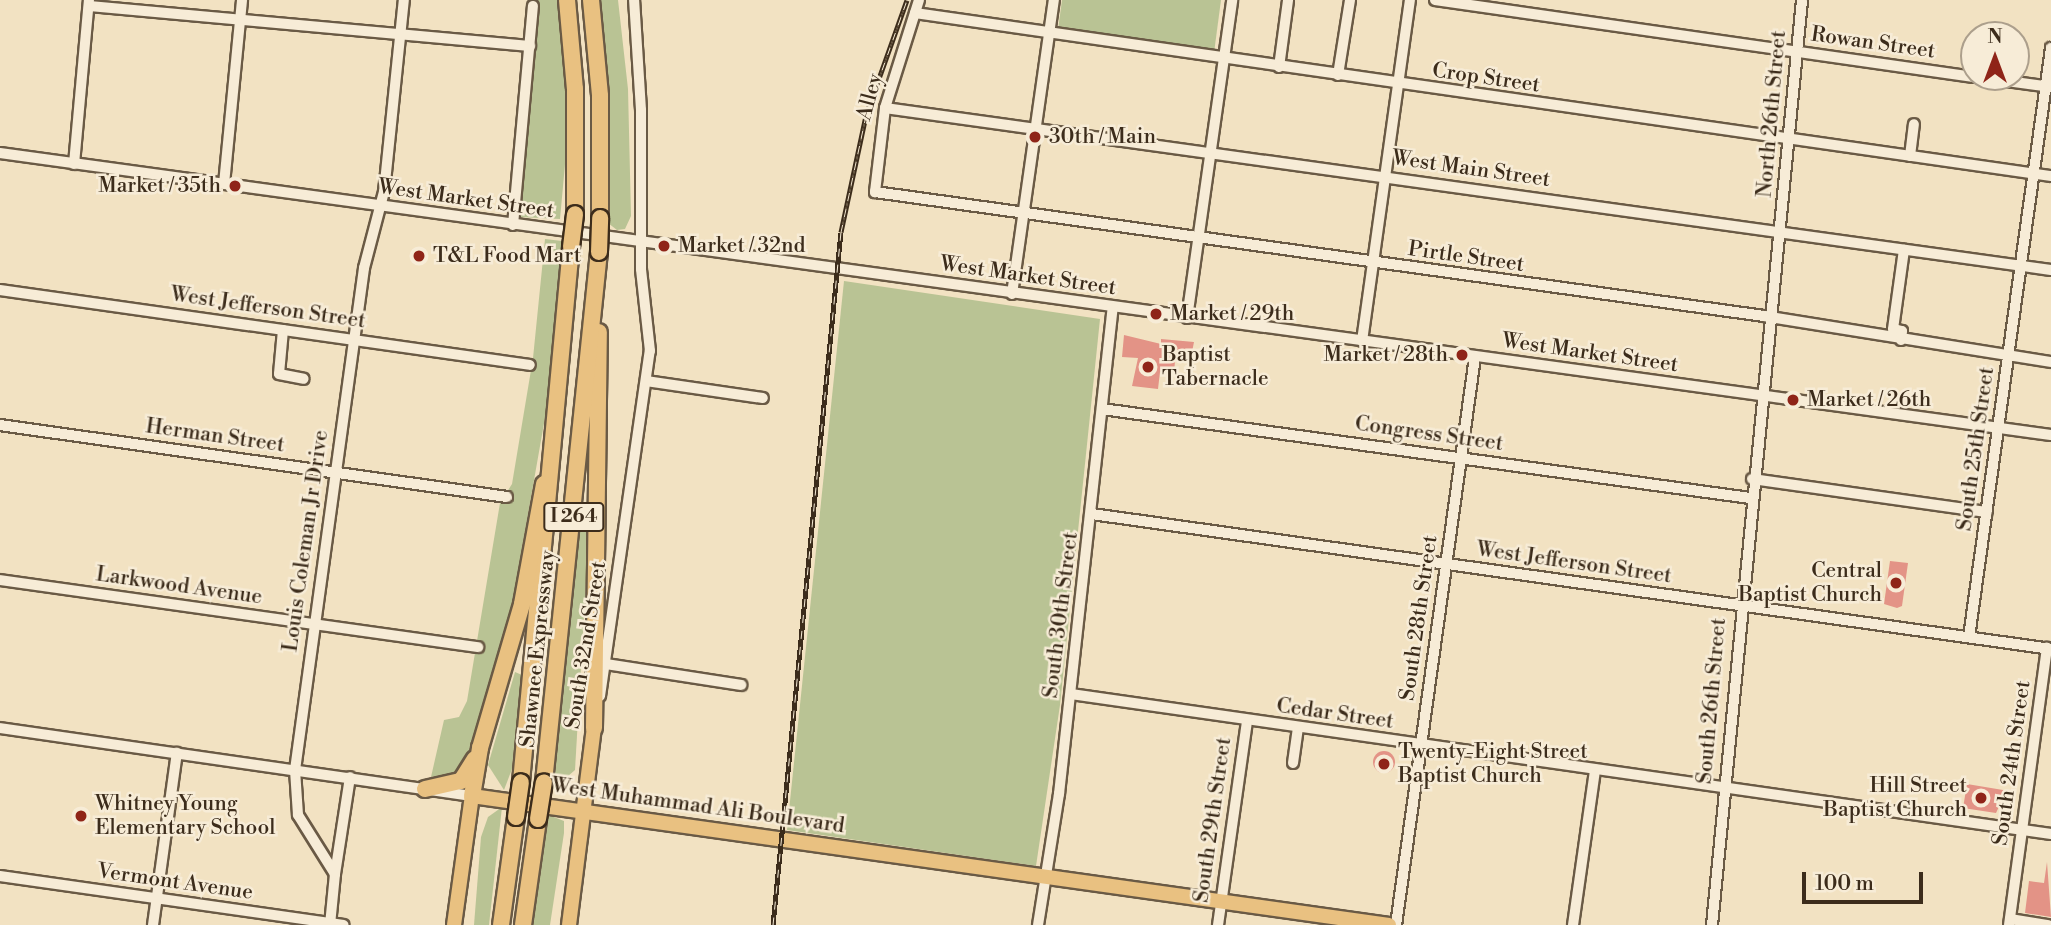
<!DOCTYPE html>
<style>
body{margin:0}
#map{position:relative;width:2051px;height:925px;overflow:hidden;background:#f2e2c2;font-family:"Libre Bodoni",serif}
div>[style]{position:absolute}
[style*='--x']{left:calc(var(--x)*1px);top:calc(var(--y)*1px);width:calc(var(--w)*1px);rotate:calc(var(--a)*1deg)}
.green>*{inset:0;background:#b9c394}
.building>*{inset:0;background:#e39386}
.round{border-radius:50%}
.roads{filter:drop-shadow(2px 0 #6a5a45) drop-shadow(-2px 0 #6a5a45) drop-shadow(0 2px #6a5a45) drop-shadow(0 -2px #6a5a45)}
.minor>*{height:10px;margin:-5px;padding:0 5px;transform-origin:5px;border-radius:5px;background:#f7ecd7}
.major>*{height:14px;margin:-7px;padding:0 7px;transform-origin:7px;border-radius:7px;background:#e9c181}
.highway>*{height:16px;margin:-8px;padding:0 8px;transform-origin:8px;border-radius:8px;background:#e9c181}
.rail>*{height:5px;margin-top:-2.5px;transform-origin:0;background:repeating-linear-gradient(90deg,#f7ecd7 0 8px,#3c2c1b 0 16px);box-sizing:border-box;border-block:2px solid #3c2c1b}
.bridges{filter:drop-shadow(2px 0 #3c2c1b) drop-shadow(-2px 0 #3c2c1b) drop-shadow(0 2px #3c2c1b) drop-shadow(0 -2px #3c2c1b)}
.highway-bridge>*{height:16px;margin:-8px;padding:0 8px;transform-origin:8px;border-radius:8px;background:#e9c181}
.dots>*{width:19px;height:19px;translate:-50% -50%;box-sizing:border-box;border:4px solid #f7ecd7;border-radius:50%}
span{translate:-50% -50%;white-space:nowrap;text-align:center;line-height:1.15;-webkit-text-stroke:5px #f7ecd7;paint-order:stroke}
.shield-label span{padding:2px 5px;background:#f7ecd7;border:2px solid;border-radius:5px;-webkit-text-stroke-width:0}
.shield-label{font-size:19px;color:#3c2c1b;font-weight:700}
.street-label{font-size:21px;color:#3c2c1b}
.poi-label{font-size:21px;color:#3c2c1b}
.left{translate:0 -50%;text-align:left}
.right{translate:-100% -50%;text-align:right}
.north{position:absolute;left:1960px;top:21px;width:70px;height:70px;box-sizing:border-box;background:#f7ecd7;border:2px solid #ac9f8c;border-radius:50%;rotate:0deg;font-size:19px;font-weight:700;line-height:28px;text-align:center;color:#3c2c1b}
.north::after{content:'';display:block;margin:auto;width:24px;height:32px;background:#8f2418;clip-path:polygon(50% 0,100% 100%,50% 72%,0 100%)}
.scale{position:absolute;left:1802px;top:872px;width:121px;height:32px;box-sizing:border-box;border:4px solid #3c2c1b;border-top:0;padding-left:9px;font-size:21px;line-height:24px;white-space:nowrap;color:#3c2c1b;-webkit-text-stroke:5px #f7ecd7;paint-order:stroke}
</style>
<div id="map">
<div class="green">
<div style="clip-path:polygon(535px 0,559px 0,562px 15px,568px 132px,560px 219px,520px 217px)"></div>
<div style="clip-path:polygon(599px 0,618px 0,628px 89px,631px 216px,625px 229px,617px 230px,608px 223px,610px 150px)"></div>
<div style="clip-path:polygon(1062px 0,1221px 0,1214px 53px,1058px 30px)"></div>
<div style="clip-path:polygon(545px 239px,562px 241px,546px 412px,508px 628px,468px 763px,458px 773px,431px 777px,444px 720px,459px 717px,467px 701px,500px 503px,512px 484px,533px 358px)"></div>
<div style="clip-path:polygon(844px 281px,1100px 319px,1060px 705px,1036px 866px,787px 830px)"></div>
<div style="clip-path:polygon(579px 527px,589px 528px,575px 770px,552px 790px)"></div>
<div style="clip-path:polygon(515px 672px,522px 675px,512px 769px,504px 790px,488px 765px)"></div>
<div style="clip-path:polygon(502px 807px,489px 925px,474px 925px,481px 837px,488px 817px)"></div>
<div style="clip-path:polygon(546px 814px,564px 821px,564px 833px,550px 925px,531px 925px)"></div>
</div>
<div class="building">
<div style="clip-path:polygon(1124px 335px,1161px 344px,1161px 339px,1194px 342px,1190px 362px,1175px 361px,1174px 373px,1160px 372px,1158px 389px,1132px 386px,1138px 358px,1122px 357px)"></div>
<div style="clip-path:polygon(1890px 561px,1908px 563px,1902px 606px,1897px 608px,1884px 604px)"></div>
<div class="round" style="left:1373px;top:751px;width:22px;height:22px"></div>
<div style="clip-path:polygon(1967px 784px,2015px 792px,2013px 799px,2003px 798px,1996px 813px,1963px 808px)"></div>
<div style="clip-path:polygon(2047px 862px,2051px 917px,2025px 913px,2029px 881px,2044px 883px)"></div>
</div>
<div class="roads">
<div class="minor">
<div style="--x:919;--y:0;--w:113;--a:107.5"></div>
<div style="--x:885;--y:108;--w:85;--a:96.8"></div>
<div style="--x:875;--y:192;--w:898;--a:7.94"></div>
<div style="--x:1764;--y:316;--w:291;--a:9.1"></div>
<div style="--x:1435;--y:0;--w:544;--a:8.13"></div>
<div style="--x:89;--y:6;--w:443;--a:5.2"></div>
<div style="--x:915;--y:13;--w:1148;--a:8.17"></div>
<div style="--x:1279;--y:67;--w:68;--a:-82.3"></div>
<div style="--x:1338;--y:75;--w:76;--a:-80.9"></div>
<div style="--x:1977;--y:77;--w:75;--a:7.7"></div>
<div style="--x:885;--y:108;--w:1177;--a:7.91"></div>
<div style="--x:0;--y:153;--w:2070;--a:7.83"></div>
<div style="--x:1910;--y:156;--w:32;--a:-83"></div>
<div style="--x:74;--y:164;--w:165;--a:-84.8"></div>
<div style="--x:224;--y:184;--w:185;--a:-84.4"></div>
<div style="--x:513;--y:225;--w:220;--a:-84.8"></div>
<div style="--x:0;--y:290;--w:535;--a:8.05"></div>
<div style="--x:1012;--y:294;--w:297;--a:-81.9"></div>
<div style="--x:1187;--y:318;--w:321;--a:-81.9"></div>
<div style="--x:283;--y:330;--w:44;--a:95.2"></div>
<div style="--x:279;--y:374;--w:25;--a:11"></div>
<div style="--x:1901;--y:340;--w:9;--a:-84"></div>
<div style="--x:1902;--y:331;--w:9;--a:-167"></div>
<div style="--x:1893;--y:329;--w:80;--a:-82.1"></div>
<div style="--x:1362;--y:341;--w:344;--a:-82"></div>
<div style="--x:646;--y:381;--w:118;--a:8.3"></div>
<div style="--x:1102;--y:409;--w:654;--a:7.82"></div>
<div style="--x:0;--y:425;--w:512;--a:8.08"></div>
<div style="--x:1752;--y:479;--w:237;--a:8"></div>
<div style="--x:1092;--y:514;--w:968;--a:8.01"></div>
<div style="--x:0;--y:580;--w:483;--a:8"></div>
<div style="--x:1969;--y:637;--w:595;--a:-82.07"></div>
<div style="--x:606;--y:664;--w:137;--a:8.8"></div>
<div style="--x:1071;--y:694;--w:990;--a:8.13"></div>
<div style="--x:600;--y:696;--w:349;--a:-81.8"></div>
<div style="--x:650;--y:351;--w:82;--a:-96.3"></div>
<div style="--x:641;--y:269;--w:159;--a:-90"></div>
<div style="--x:641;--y:110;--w:110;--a:-93.6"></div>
<div style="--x:0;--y:728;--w:477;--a:8.2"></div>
<div style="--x:1293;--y:763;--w:35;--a:-82"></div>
<div style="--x:335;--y:874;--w:98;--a:-81.2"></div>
<div style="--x:0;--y:876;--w:347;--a:8.1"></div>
<div style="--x:2010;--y:919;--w:39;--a:9"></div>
<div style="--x:153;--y:925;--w:174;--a:-82.1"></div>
<div style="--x:330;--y:925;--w:51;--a:-84.4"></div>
<div style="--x:335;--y:874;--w:70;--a:-122.1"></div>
<div style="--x:298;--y:815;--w:45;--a:-93.8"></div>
<div style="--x:295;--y:770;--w:507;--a:-82.17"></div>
<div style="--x:364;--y:268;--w:79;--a:-75.3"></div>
<div style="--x:384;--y:192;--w:193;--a:-84.1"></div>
<div style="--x:1038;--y:925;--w:133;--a:-80.9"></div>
<div style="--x:1059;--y:794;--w:489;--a:-83.7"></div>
<div style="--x:1218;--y:925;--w:206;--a:-81.9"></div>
<div style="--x:1396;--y:925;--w:573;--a:-82.08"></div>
<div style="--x:1573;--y:925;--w:157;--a:-81.9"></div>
<div style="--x:1712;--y:925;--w:929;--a:-84.44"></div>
<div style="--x:2009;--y:925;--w:280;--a:-82.2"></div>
</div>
<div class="major">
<div style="--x:454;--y:925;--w:130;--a:-82.1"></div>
<div style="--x:472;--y:796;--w:926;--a:8.01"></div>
<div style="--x:569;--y:925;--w:199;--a:-82.8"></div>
</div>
<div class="highway">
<div style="--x:567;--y:0;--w:89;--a:84.9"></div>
<div style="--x:575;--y:89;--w:125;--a:90"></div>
<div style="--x:591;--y:0;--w:96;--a:84.6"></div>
<div style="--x:600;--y:96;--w:122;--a:90"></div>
<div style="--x:594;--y:728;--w:396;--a:-89.3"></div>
<div style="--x:521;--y:782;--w:537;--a:-84.66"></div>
<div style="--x:544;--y:782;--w:533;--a:-84.08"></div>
<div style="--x:425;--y:789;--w:37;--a:-13"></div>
<div style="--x:461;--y:781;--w:26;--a:-58"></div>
<div style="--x:472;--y:796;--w:49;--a:-80.5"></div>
<div style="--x:480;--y:748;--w:150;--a:-73.7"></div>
<div style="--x:522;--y:604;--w:122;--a:-79.6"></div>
<div style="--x:501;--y:925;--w:109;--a:-82.1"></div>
<div style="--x:523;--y:925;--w:107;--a:-81.9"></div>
</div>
</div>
<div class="rail">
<div style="--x:773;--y:925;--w:696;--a:-84.4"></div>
<div style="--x:841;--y:232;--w:120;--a:-77.9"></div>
<div style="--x:866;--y:115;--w:122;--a:-70.4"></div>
</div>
<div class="bridges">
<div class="highway-bridge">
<div style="--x:571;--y:247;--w:33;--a:-83"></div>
<div style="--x:599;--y:252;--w:34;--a:-88"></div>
<div style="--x:516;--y:817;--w:35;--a:-82"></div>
<div style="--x:538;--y:819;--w:37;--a:-81"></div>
</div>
</div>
<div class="dots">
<div style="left:1035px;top:137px;background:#8f2418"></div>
<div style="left:235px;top:186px;background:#8f2418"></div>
<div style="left:664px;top:246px;background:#8f2418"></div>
<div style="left:419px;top:256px;background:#8f2418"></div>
<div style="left:1156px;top:314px;background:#8f2418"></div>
<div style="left:1462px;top:355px;background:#8f2418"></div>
<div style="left:1148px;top:367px;background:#8f2418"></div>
<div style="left:1793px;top:400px;background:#8f2418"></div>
<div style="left:1896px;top:583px;background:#8f2418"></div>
<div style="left:1384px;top:764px;background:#8f2418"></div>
<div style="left:1981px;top:798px;background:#8f2418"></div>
<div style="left:81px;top:816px;background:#8f2418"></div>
</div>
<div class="shield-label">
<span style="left:574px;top:517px">I 264</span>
</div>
<div class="street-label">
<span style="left:1873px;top:43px;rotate:8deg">Rowan Street</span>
<span style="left:1486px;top:78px;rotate:8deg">Crop Street</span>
<span style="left:870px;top:97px;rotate:-75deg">Alley</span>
<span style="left:1772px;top:114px;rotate:-85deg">North 26th Street</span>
<span style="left:1471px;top:169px;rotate:8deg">West Main Street</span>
<span style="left:466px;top:199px;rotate:8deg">West Market Street</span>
<span style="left:1466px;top:257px;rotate:8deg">Pirtle Street</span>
<span style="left:1028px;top:276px;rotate:8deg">West Market Street</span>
<span style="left:268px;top:308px;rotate:8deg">West Jefferson Street</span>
<span style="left:1590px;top:353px;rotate:8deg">West Market Street</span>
<span style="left:1429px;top:434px;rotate:8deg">Congress Street</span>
<span style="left:215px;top:436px;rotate:8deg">Herman Street</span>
<span style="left:1976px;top:449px;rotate:-82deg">South 25th Street</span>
<span style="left:306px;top:541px;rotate:-82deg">Louis Coleman Jr Drive</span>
<span style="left:1574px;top:563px;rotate:8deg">West Jefferson Street</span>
<span style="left:179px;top:586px;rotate:8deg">Larkwood Avenue</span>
<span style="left:1061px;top:615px;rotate:-83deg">South 30th Street</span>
<span style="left:1419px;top:618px;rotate:-82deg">South 28th Street</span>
<span style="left:586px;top:645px;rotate:-81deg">South 32nd Street</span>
<span style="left:538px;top:649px;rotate:-84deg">Shawnee Expressway</span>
<span style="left:1712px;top:701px;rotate:-85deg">South 26th Street</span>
<span style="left:1335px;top:714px;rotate:8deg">Cedar Street</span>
<span style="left:2012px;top:763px;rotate:-82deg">South 24th Street</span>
<span style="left:698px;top:806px;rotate:8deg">West Muhammad Ali Boulevard</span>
<span style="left:1213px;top:820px;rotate:-82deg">South 29th Street</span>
<span style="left:175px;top:882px;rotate:8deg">Vermont Avenue</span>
</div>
<div class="poi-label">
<span class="left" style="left:1049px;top:137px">30th / Main</span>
<span class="right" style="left:221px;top:186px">Market / 35th</span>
<span class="left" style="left:678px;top:246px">Market / 32nd</span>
<span class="left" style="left:433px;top:256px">T&amp;L Food Mart</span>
<span class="left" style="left:1170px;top:314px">Market / 29th</span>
<span class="left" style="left:1162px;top:367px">Baptist<br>Tabernacle</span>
<span class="right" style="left:1448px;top:355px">Market / 28th</span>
<span class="left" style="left:1807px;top:400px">Market / 26th</span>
<span class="right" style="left:1882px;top:583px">Central<br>Baptist Church</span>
<span class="left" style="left:1398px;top:764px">Twenty-Eight Street<br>Baptist Church</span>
<span class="right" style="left:1967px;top:798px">Hill Street<br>Baptist Church</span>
<span class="left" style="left:95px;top:816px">Whitney Young<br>Elementary School</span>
</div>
<div class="north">N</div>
<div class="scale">100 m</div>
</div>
